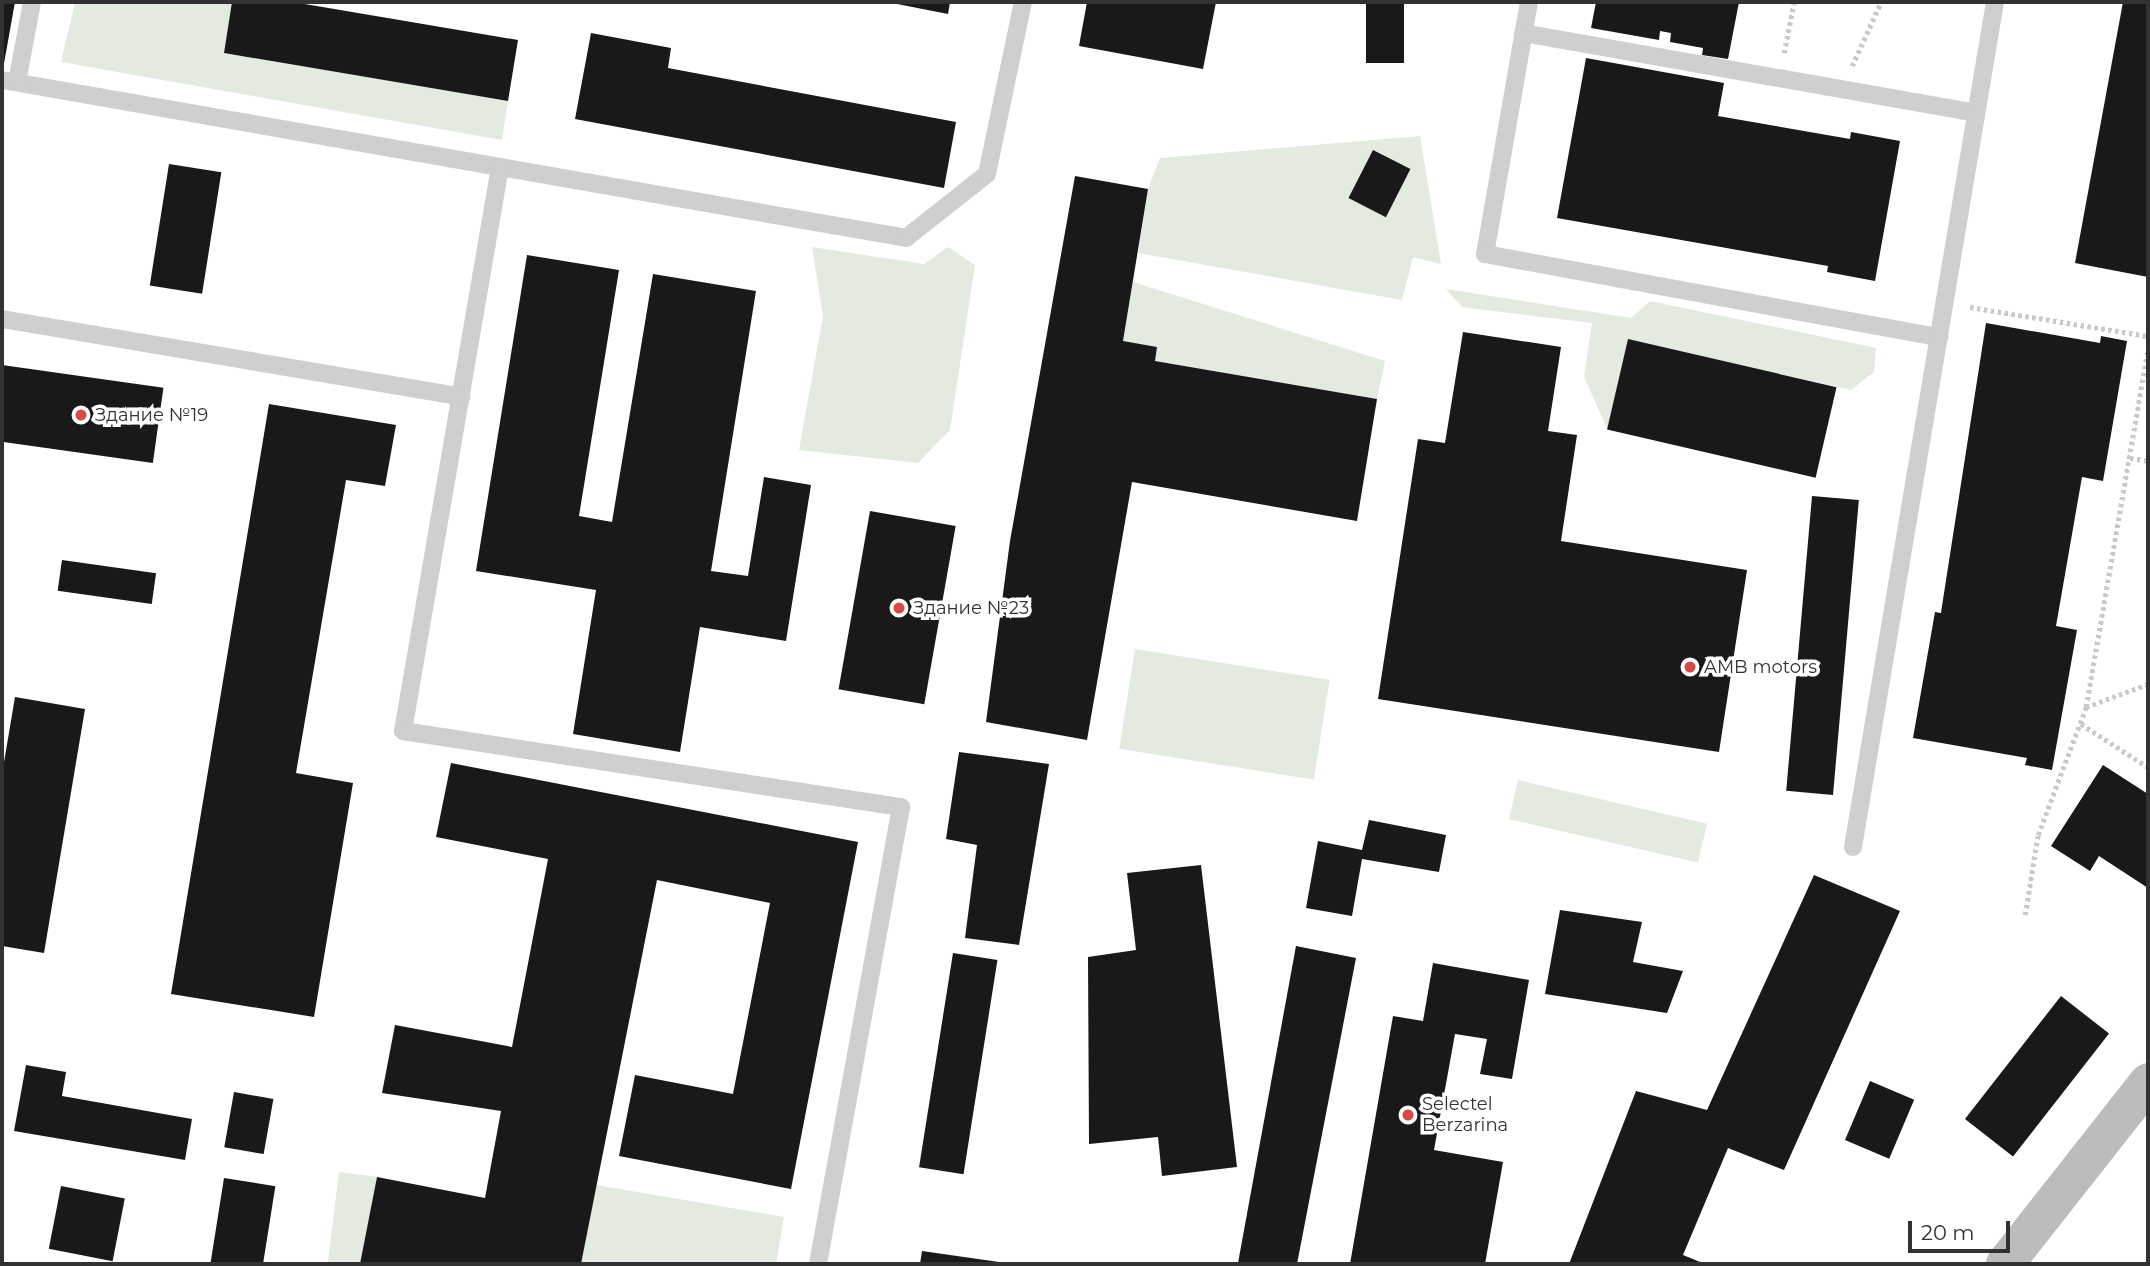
<!DOCTYPE html>
<meta charset="utf-8">
<style>
body{margin:0}
#map{position:relative;width:2150px;height:1266px;overflow:hidden;background:#fff;font-family:Montserrat,sans-serif}
div>[style]{position:absolute}
[style*='--x']{left:calc(var(--x)*1px);top:calc(var(--y)*1px);width:calc(var(--w)*1px);rotate:calc(var(--a)*1deg)}
.green>*{inset:0;background:#e3eadf;transform-origin:0 0}
.building>*{inset:0;background:#191919;transform-origin:0 0}
.path>*{height:4.5px;margin-top:-2.25px;transform-origin:0;background:repeating-linear-gradient(90deg,#c9c9c9 0 3.5px,transparent 0 7px)}
.lane>*{height:18px;margin:-9px;padding:0 9px;transform-origin:9px;border-radius:9px;background:#cfcfcf}
.secondary>*{height:38px;margin:-19px;padding:0 19px;transform-origin:19px;border-radius:19px;background:#bcbcbc}
.dots>*{width:19px;height:19px;translate:-50% -50%;box-sizing:border-box;border:4px solid #fff;border-radius:50%}
span{translate:-50% -50%;white-space:nowrap;text-align:center;line-height:1.15;-webkit-text-stroke:7px #fff;paint-order:stroke}
.poi-label{font-size:18px;color:#323232}
.left{translate:0 -50%;text-align:left}
.frame{position:absolute;inset:0;border:4px solid #323232;pointer-events:none}
.scale{position:absolute;left:1908px;top:1221px;width:102px;height:32px;box-sizing:border-box;border:4px solid #323232;border-top:0;padding-left:9px;font-size:21px;line-height:24px;white-space:nowrap;color:#323232;-webkit-text-stroke:5px #fff;paint-order:stroke}
</style>
<div id="map">
<div class="green">
<div style="clip-path:polygon(75px 2px,232px 2px,224px 53px,508px 101px,502px 140px,61px 62px)"></div>
<div style="clip-path:polygon(1420px 136px,1441px 264px,1413px 257px,1402px 300px,1138px 253px,1148px 189px,1160px 158px)"></div>
<div style="clip-path:polygon(812px 247px,924px 264px,948px 247px,975px 265px,950px 430px,918px 463px,799px 450px,823px 316px)"></div>
<div style="clip-path:polygon(1133px 282px,1385px 361px,1377px 399px,1155px 361px,1157px 347px,1123px 341px)"></div>
<div style="clip-path:polygon(1446px 289px,1631px 318px,1650px 301px,1876px 348px,1874px 372px,1851px 390px,1629px 340px,1608px 430px,1584px 377px,1592px 323px,1462px 307px)"></div>
<div style="left:1135px;top:649px;width:197px;height:101px;rotate:9deg"></div>
<div style="left:1518px;top:780px;width:194px;height:40px;rotate:13deg"></div>
<div style="left:339px;top:1172px;width:38px;height:94px;rotate:7deg"></div>
<div style="clip-path:polygon(596px 1185px,784px 1217px,776px 1264px,581px 1264px)"></div>
</div>
<div class="building">
<div style="clip-path:polygon(2px 2px,15px 2px,3px 69px,2px 69px)"></div>
<div style="clip-path:polygon(232px 2px,293px 2px,518px 40px,508px 101px,224px 53px)"></div>
<div style="clip-path:polygon(887px 2px,950px 2px,948px 14px)"></div>
<div style="clip-path:polygon(1087px 2px,1216px 2px,1203px 69px,1079px 46px)"></div>
<div style="left:1366px;top:2px;width:38px;height:61px"></div>
<div style="clip-path:polygon(1596px 2px,1739px 2px,1728px 59px,1702px 55px,1703px 48px,1670px 42px,1671px 33px,1660px 31px,1659px 40px,1591px 28px)"></div>
<div style="clip-path:polygon(2123px 2px,2148px 2px,2148px 277px,2075px 263px)"></div>
<div style="clip-path:polygon(591px 33px,671px 48px,668px 68px,956px 122px,944px 188px,575px 119px)"></div>
<div style="clip-path:polygon(1586px 58px,1724px 83px,1718px 116px,1850px 139px,1851px 132px,1900px 141px,1875px 281px,1827px 272px,1828px 266px,1557px 218px)"></div>
<div style="left:1373px;top:150px;width:42px;height:54px;rotate:27deg"></div>
<div style="left:169px;top:164px;width:53px;height:123px;rotate:9deg"></div>
<div style="clip-path:polygon(1075px 176px,1148px 189px,1123px 341px,1157px 347px,1155px 361px,1377px 399px,1357px 521px,1132px 482px,1087px 740px,986px 722px,1010px 541px)"></div>
<div style="clip-path:polygon(527px 255px,619px 270px,579px 516px,612px 522px,653px 274px,756px 291px,711px 571px,748px 576px,764px 477px,811px 485px,786px 641px,700px 627px,680px 752px,573px 734px,596px 590px,476px 571px)"></div>
<div style="clip-path:polygon(1986px 323px,2100px 343px,2101px 336px,2127px 341px,2103px 481px,2082px 477px,2056px 626px,2077px 630px,2052px 770px,2025px 765px,2027px 758px,1913px 738px,1935px 612px,1941px 613px,1942px 606px)"></div>
<div style="clip-path:polygon(1463px 332px,1561px 347px,1548px 431px,1577px 435px,1561px 541px,1747px 570px,1719px 752px,1378px 699px,1418px 439px,1445px 443px)"></div>
<div style="left:1628px;top:339px;width:214px;height:93px;rotate:13deg"></div>
<div style="left:2px;top:365px;width:163px;height:76px;rotate:8deg"></div>
<div style="clip-path:polygon(269px 404px,396px 425px,385px 486px,346px 480px,296px 773px,353px 783px,314px 1017px,171px 994px)"></div>
<div style="left:1812px;top:496px;width:47px;height:296px;rotate:5deg"></div>
<div style="left:870px;top:511px;width:87px;height:181px;rotate:10deg"></div>
<div style="left:62px;top:560px;width:95px;height:31px;rotate:8deg"></div>
<div style="clip-path:polygon(15px 697px,85px 709px,44px 953px,2px 946px,2px 774px)"></div>
<div style="clip-path:polygon(959px 752px,1049px 764px,1019px 945px,965px 938px,977px 845px,946px 839px)"></div>
<div style="clip-path:polygon(451px 763px,858px 842px,791px 1189px,619px 1156px,635px 1075px,733px 1094px,770px 903px,657px 880px,581px 1264px,360px 1264px,377px 1177px,485px 1198px,501px 1111px,382px 1093px,395px 1025px,512px 1047px,548px 859px,436px 837px)"></div>
<div style="clip-path:polygon(2103px 765px,2148px 794px,2148px 888px,2099px 856px,2090px 871px,2051px 846px)"></div>
<div style="clip-path:polygon(1369px 820px,1446px 835px,1439px 872px,1362px 859px,1352px 916px,1306px 908px,1318px 841px,1362px 850px)"></div>
<div style="clip-path:polygon(1201px 865px,1237px 1167px,1162px 1176px,1158px 1137px,1089px 1144px,1088px 957px,1136px 950px,1127px 873px)"></div>
<div style="clip-path:polygon(1814px 875px,1900px 911px,1784px 1170px,1728px 1148px,1683px 1255px,1705px 1264px,1569px 1264px,1636px 1091px,1707px 1110px)"></div>
<div style="clip-path:polygon(1560px 910px,1642px 922px,1633px 962px,1683px 971px,1667px 1013px,1545px 994px)"></div>
<div style="clip-path:polygon(1296px 946px,1356px 958px,1297px 1264px,1244px 1264px,1238px 1263px)"></div>
<div style="left:953px;top:953px;width:45px;height:217px;rotate:9deg"></div>
<div style="clip-path:polygon(1433px 963px,1529px 980px,1512px 1079px,1480px 1074px,1487px 1039px,1455px 1034px,1434px 1150px,1503px 1162px,1485px 1264px,1350px 1264px,1393px 1016px,1423px 1021px)"></div>
<div style="left:2061px;top:996px;width:61px;height:156px;rotate:38deg"></div>
<div style="clip-path:polygon(26px 1065px,66px 1072px,62px 1096px,192px 1119px,185px 1160px,14px 1131px)"></div>
<div style="left:1870px;top:1081px;width:48px;height:64px;rotate:23deg"></div>
<div style="left:234px;top:1092px;width:40px;height:56px;rotate:10deg"></div>
<div style="left:224px;top:1178px;width:52px;height:87px;rotate:9deg"></div>
<div style="left:61px;top:1186px;width:65px;height:64px;rotate:11deg"></div>
<div style="clip-path:polygon(922px 1251px,1006px 1263px,1006px 1264px,920px 1264px)"></div>
</div>
<div class="path">
<div style="--x:1784;--y:53;--w:52;--a:-78.9"></div>
<div style="--x:1852;--y:66;--w:70;--a:-65.6"></div>
<div style="--x:1970;--y:307;--w:180;--a:9.3"></div>
<div style="--x:2130;--y:458;--w:18;--a:9"></div>
<div style="--x:2086;--y:707;--w:66;--a:-20.4"></div>
<div style="--x:2081;--y:724;--w:80;--a:32.7"></div>
<div style="--x:2025;--y:915;--w:81;--a:-80.8"></div>
<div style="--x:2038;--y:835;--w:137;--a:-69.4"></div>
<div style="--x:2086;--y:707;--w:363;--a:-80.2"></div>
</div>
<div class="lane">
<div style="--x:1529;--y:2;--w:256;--a:99.9"></div>
<div style="--x:1485;--y:254;--w:462;--a:10.4"></div>
<div style="--x:1523;--y:33;--w:460;--a:10"></div>
<div style="--x:2;--y:80;--w:918;--a:9.91"></div>
<div style="--x:906;--y:238;--w:103;--a:-38.3"></div>
<div style="--x:987;--y:174;--w:176;--a:-78.2"></div>
<div style="--x:17;--y:82;--w:81;--a:-79.4"></div>
<div style="--x:500;--y:167;--w:572;--a:99.76"></div>
<div style="--x:403;--y:731;--w:504;--a:8.68"></div>
<div style="--x:901;--y:807;--w:464;--a:100.3"></div>
<div style="--x:2;--y:319;--w:466;--a:9.6"></div>
<div style="--x:1853;--y:847;--w:857;--a:-80.46"></div>
</div>
<div class="secondary">
<div style="--x:2005;--y:1264;--w:231;--a:-51.8"></div>
</div>
<div class="dots">
<div style="left:81px;top:415px;background:#d84945"></div>
<div style="left:899px;top:608px;background:#d84945"></div>
<div style="left:1690px;top:667px;background:#d84945"></div>
<div style="left:1408px;top:1115px;background:#d84945"></div>
</div>
<div class="poi-label">
<span class="left" style="left:95px;top:415px">Здание №19</span>
<span class="left" style="left:913px;top:608px">Здание №23</span>
<span class="left" style="left:1704px;top:667px">AMB motors</span>
<span class="left" style="left:1422px;top:1115px">Selectel<br>Berzarina</span>
</div>
<div class="frame"></div>
<div class="scale">20 m</div>
</div>
